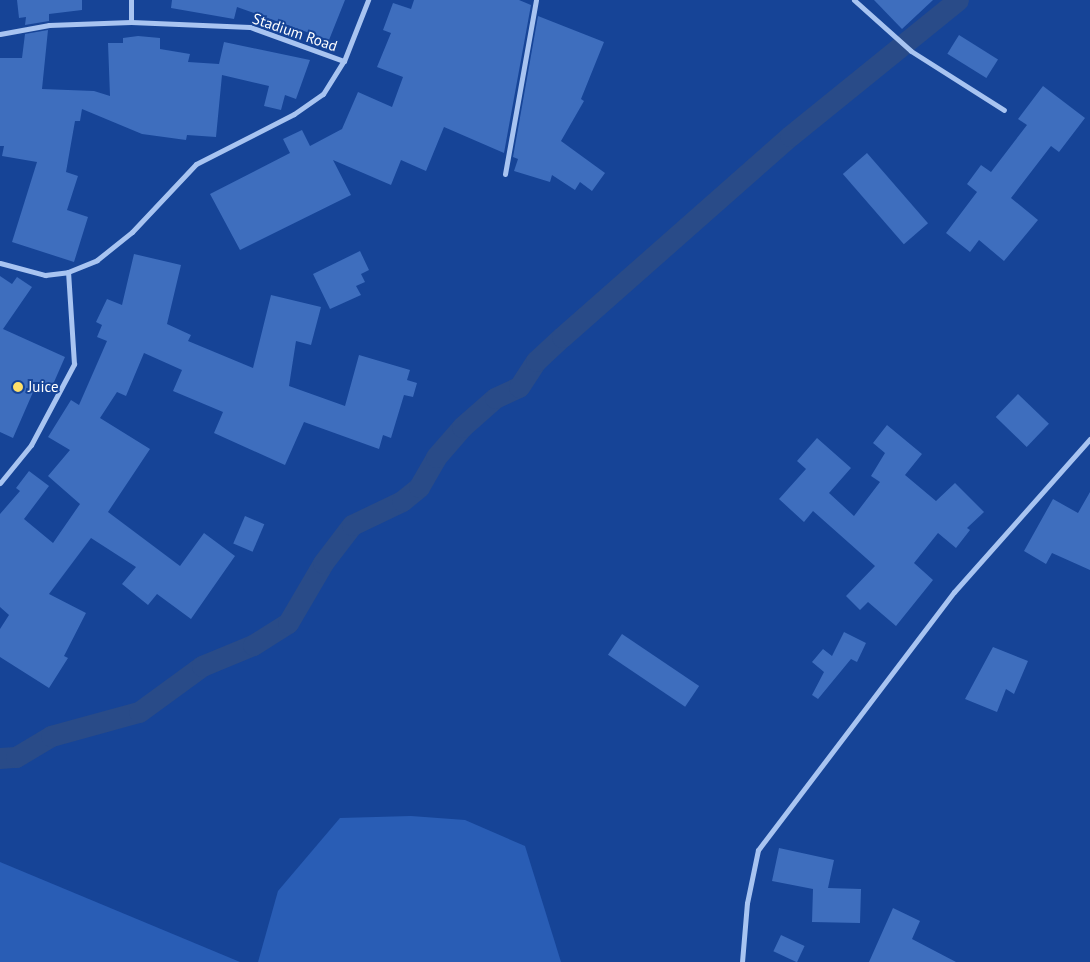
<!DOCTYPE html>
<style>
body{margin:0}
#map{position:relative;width:1090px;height:962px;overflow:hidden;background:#164497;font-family:"PT Sans",sans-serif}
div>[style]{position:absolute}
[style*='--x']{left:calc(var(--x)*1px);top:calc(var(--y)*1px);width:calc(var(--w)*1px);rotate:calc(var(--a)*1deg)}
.green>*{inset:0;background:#295db5}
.canal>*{height:21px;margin:-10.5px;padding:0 10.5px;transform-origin:10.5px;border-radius:10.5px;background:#294b88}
.building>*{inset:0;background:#3e6ebe;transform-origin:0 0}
.street>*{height:5px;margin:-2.5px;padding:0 2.5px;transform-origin:2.5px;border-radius:2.5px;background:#a8c4f1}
.dots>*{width:14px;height:14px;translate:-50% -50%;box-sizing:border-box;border:2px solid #164497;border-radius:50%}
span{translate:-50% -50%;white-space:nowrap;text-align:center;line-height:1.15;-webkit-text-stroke:4px #164497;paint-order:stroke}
.street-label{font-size:15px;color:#fff}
.poi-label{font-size:15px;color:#fff}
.left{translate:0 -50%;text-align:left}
</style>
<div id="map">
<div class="green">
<div style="clip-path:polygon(411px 816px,465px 820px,525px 846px,561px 962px,258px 962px,278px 891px,340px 818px)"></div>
<div style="clip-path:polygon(0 862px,240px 962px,0 962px)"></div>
</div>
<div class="canal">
<div style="--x:0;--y:758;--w:16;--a:-4"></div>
<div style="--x:16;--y:757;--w:41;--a:-31"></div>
<div style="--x:51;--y:736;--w:91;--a:-15.3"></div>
<div style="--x:139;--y:712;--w:78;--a:-36.1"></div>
<div style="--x:202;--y:666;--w:55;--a:-22.4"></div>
<div style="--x:253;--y:645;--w:41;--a:-32.2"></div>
<div style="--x:288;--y:623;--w:69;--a:-59.7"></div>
<div style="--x:323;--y:563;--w:48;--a:-52.7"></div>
<div style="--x:352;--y:525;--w:55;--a:-25.6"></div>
<div style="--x:402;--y:501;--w:22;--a:-39"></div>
<div style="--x:419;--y:487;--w:34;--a:-60"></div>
<div style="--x:436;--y:457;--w:40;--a:-49"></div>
<div style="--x:462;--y:427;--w:44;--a:-41.3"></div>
<div style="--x:495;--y:398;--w:26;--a:-25"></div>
<div style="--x:519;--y:387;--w:31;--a:-57"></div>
<div style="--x:536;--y:361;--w:35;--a:-43"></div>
<div style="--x:562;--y:337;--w:304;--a:-41.4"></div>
<div style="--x:790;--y:136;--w:216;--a:-39"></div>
</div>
<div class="building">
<div style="clip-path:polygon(17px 0,82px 0,82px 10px,49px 14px,49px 21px,25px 25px,26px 17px,19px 18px)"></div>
<div style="clip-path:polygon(172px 0,345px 0,329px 40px,237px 7px,234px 19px,171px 8px)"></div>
<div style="clip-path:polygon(414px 0,519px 0,531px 5px,504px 153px,444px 127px,426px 171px,401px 160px,391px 185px,333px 160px,351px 195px,240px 250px,210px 194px,290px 153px,283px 139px,302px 130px,310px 146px,342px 129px,358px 92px,392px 107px,403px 77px,377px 67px,391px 33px,383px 30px,393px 3px,411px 9px)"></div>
<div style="clip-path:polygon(874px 0,933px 0,902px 29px)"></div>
<div style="clip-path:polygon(538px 16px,604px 42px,581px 99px,584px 101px,561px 141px,605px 173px,592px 191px,580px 182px,575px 190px,552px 175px,550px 182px,514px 171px,518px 159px,513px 157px)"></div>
<div style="clip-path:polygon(48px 30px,42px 89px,94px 91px,110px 96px,108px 43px,123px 43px,123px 38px,138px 36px,160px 38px,160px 49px,190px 54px,188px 62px,219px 64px,224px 42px,310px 60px,296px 99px,285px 95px,281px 110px,264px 106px,269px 86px,222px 75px,216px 137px,187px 135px,186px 140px,142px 134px,82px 109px,80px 121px,75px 121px,66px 172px,78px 176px,67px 210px,88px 217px,74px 262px,12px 242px,37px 162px,2px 156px,4px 146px,0 146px,0 58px,22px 58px,25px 34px)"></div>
<div style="left:959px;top:35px;width:46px;height:22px;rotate:32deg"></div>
<div style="clip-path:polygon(1043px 86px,1085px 118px,1059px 152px,1051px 146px,1011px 198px,1038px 220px,1004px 261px,979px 240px,970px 252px,946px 233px,977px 192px,967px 184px,981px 165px,991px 172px,1027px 125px,1018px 119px)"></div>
<div style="left:867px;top:153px;width:93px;height:32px;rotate:49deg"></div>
<div style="clip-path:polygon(360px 251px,369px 270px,361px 274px,365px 282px,356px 286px,361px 295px,330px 309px,313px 274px)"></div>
<div style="clip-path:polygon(134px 254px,181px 265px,167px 324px,191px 335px,188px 341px,253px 368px,271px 295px,321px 307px,311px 345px,296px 341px,289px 386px,345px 406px,359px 355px,410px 370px,407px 380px,417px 383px,413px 397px,404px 395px,391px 438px,383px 435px,379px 449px,304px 422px,285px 465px,214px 433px,223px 412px,173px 391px,182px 370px,144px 353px,126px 396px,117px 392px,100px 418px,150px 449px,108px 512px,180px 566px,204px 533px,235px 556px,191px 619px,157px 594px,148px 605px,122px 584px,136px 567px,91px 538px,49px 594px,86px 613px,64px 656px,68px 658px,49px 688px,0 657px,0 629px,9px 615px,0 607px,0 514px,20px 491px,16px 488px,29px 471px,49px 486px,24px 519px,53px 543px,80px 504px,48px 476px,70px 450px,48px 437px,71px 400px,79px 405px,107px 341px,97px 337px,102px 325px,96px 322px,107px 299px,122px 305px)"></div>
<div style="clip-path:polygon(0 276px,12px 284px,17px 277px,32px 287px,3px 329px,65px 357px,51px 389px,37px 383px,13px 438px,0 432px)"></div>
<div style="left:1018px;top:394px;width:43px;height:32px;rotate:44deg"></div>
<div style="clip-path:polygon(887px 425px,922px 454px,905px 475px,936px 501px,955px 483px,984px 512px,967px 528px,970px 530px,956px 548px,938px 533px,914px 563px,933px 580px,896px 626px,868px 602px,860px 610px,846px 596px,875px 566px,813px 511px,804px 522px,779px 499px,806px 469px,797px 461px,817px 438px,851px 468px,829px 493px,854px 516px,880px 482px,871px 476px,885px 453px,873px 443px)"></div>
<div style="clip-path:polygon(1090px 492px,1090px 570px,1052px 553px,1046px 564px,1024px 551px,1053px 499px,1078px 513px)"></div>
<div style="left:245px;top:516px;width:21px;height:30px;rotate:23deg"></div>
<div style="clip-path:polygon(844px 632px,866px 643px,857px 662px,851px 659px,818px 699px,812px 695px,824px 672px,812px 662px,823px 649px,832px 656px)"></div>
<div style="left:622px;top:634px;width:93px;height:25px;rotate:34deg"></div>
<div style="clip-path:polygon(993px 647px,1028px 661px,1014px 694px,1006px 689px,997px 712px,965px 699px)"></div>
<div style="clip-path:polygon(779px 848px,834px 860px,828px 888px,861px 889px,860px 923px,812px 922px,813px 889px,772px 881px)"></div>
<div style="clip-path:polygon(893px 908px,920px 921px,912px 939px,956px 962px,869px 962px)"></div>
<div style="left:781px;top:935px;width:26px;height:18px;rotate:25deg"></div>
</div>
<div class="street">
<div style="--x:131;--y:0;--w:22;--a:90"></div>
<div style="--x:854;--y:0;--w:76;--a:41.8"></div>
<div style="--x:911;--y:51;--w:110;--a:32.4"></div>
<div style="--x:0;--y:34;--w:50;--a:-10.4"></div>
<div style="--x:49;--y:25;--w:82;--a:-2.1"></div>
<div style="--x:131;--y:22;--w:119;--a:2.4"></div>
<div style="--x:250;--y:27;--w:100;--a:19.9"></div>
<div style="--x:505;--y:174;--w:177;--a:-79.9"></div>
<div style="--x:0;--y:263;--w:47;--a:14.9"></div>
<div style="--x:45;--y:275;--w:23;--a:-7"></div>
<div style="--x:68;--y:272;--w:31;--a:-22"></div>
<div style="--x:97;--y:260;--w:45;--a:-38.7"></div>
<div style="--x:132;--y:232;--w:93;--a:-46.7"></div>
<div style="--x:196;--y:164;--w:110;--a:-27"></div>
<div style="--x:294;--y:114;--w:35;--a:-35"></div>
<div style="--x:323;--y:94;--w:39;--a:-58"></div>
<div style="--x:344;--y:61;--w:66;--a:-68.5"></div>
<div style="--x:0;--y:483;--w:49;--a:-50.8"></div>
<div style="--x:31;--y:445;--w:92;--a:-62"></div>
<div style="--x:74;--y:364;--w:92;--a:-93.7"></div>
<div style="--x:742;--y:962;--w:59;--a:-85.2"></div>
<div style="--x:747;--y:903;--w:54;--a:-78.3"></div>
<div style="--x:758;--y:850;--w:324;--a:-52.8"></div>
<div style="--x:954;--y:592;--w:205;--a:-48.4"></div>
</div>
<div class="dots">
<div style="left:18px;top:387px;background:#ffdf69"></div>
</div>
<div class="street-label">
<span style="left:295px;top:32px;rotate:19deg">Stadium Road</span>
</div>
<div class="poi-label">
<span class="left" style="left:28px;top:387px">Juice</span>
</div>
</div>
